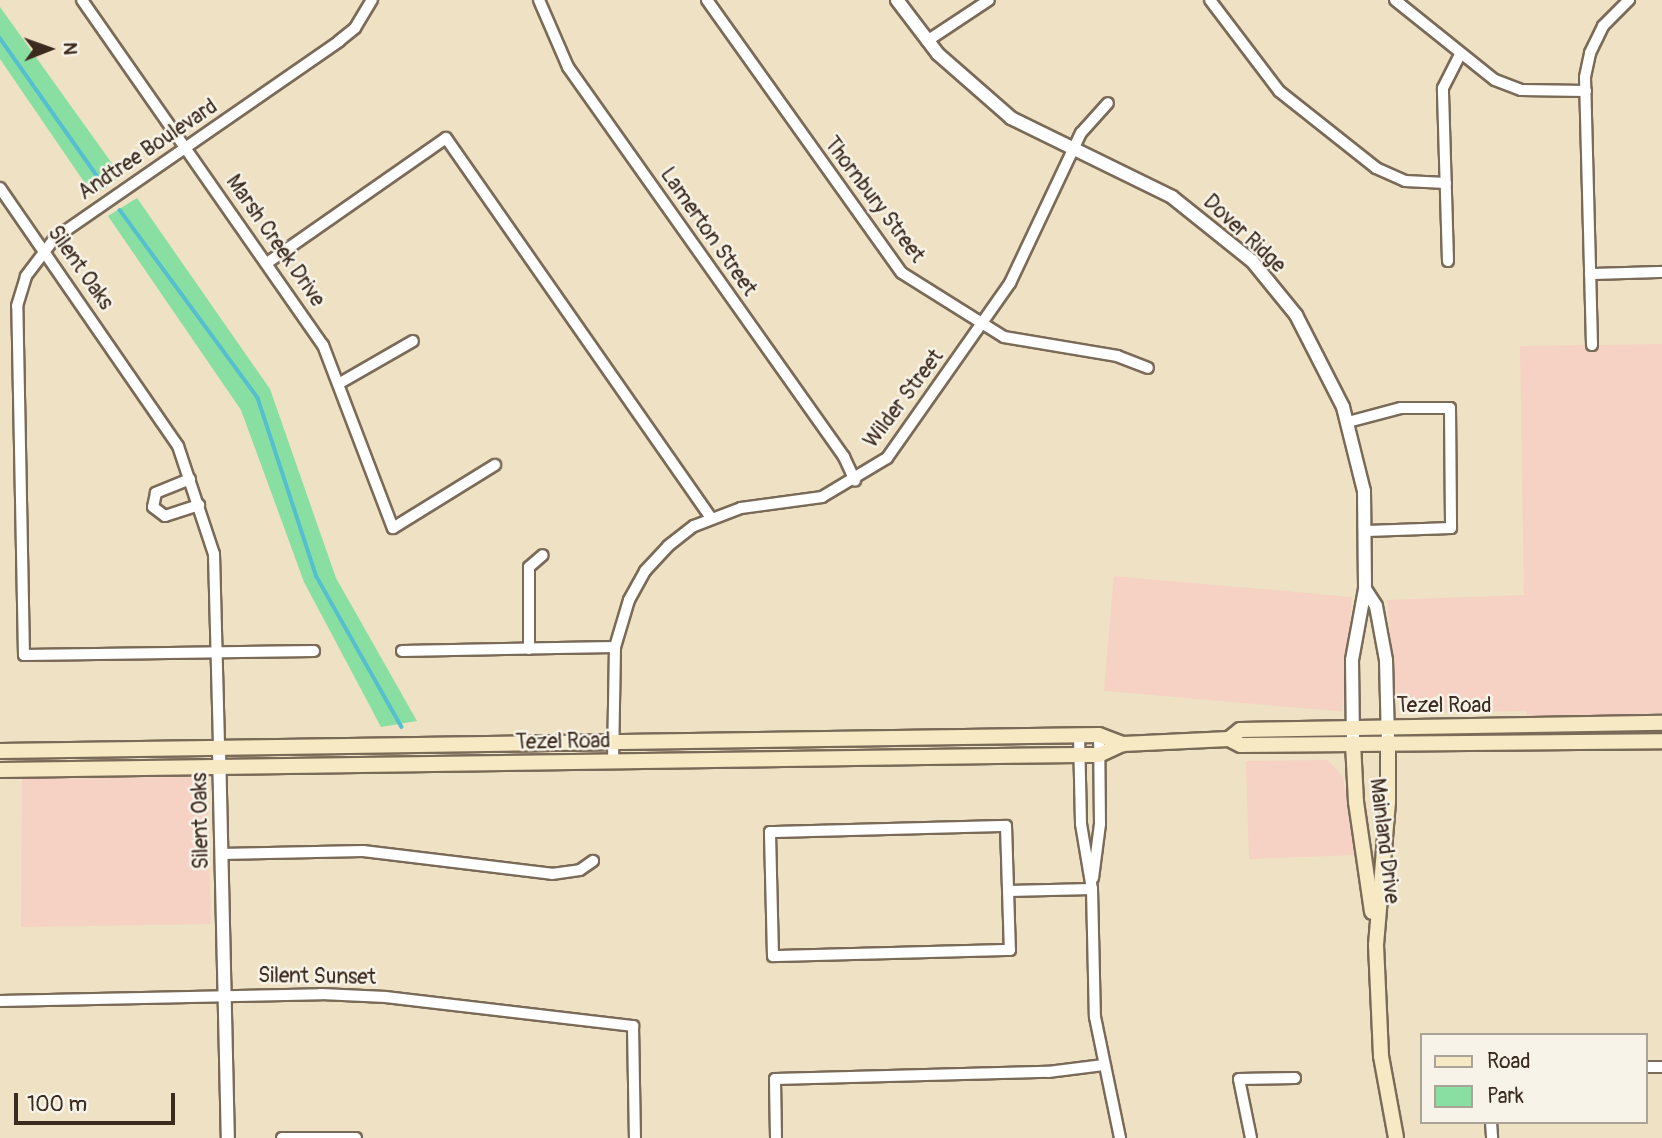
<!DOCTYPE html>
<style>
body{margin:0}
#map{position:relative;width:1662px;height:1138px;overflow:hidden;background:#efe1c3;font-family:Pangolin,sans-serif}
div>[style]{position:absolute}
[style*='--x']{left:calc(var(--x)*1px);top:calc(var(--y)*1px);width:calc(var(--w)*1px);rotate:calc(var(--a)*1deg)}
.built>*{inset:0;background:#f5d2c3;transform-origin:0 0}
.green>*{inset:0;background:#89dfa2}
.stream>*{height:3.5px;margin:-1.75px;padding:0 1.75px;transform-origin:1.75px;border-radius:1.75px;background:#55bfd0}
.roads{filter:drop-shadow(2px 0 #7a6a58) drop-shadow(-2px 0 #7a6a58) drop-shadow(0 2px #7a6a58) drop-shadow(0 -2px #7a6a58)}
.minor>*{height:10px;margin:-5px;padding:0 5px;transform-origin:5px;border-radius:5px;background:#fff}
.tertiary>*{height:12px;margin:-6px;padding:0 6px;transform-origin:6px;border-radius:6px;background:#fff}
.secondary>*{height:14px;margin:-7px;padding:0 7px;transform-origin:7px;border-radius:7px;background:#f6e9c3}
span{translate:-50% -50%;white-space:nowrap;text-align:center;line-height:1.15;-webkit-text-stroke:5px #f7f3e8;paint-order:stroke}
.street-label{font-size:21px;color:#3b2a1e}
.legend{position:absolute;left:1420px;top:1033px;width:228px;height:91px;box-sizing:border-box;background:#f7f3e8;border:2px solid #aca397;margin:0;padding:9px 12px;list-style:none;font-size:21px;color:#3b2a1e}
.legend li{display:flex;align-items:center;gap:14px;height:35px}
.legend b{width:35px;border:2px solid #aca397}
.north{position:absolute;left:14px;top:14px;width:70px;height:70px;-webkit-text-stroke:5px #f7f3e8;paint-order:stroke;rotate:89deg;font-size:19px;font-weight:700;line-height:28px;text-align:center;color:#3b2a1e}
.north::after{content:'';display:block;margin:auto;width:24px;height:32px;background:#3b2a1e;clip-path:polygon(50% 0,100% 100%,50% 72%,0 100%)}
.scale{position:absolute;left:14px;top:1093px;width:161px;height:32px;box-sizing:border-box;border:4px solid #3b2a1e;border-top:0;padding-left:9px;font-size:21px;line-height:24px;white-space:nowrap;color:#3b2a1e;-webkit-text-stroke:5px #f7f3e8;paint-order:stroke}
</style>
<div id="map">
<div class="built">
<div style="clip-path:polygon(1662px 344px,1662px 713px,1527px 717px,1526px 711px,1411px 713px,1396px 699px,1387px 600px,1524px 595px,1520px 346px)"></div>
<div style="left:1352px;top:597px;width:115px;height:239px;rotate:95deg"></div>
<div style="clip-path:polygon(1328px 760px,1343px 777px,1354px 855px,1249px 859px,1246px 761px)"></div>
<div style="clip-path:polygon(196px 777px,207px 783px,211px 924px,21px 927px,22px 779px)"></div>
</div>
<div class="green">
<div style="clip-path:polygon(0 7px,121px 176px,93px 195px,0 59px)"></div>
<div style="clip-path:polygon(137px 198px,270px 389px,336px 578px,417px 721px,381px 727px,304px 582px,241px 410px,108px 216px)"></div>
</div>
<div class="stream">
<div style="--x:0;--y:38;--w:182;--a:54.8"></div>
<div style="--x:120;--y:210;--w:233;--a:53.7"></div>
<div style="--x:258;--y:398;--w:188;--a:71.8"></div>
<div style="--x:317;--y:577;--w:172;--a:60.5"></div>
</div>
<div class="roads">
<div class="minor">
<div style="--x:82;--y:0;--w:421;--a:55.1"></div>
<div style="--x:323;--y:345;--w:196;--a:69.1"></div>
<div style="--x:393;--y:528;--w:120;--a:-31.7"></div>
<div style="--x:539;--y:0;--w:73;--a:66.6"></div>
<div style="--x:568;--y:67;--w:478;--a:54.7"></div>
<div style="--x:844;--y:457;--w:26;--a:65"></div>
<div style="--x:707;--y:0;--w:335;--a:54.5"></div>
<div style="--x:902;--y:273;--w:120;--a:32.1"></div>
<div style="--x:1004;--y:337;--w:115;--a:9.5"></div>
<div style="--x:1117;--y:356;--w:33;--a:21"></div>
<div style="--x:1210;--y:0;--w:114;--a:52.8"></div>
<div style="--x:1279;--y:91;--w:124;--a:38.4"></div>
<div style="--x:1376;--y:168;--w:32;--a:24"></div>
<div style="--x:1405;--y:181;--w:41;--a:2.8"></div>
<div style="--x:1395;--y:0;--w:128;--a:38.7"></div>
<div style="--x:1495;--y:80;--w:28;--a:21"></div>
<div style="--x:1521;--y:90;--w:65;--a:0.9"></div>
<div style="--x:927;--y:41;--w:74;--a:-33.5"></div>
<div style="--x:0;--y:188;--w:313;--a:55.4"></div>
<div style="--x:178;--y:446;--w:114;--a:71.6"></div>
<div style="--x:214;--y:554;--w:195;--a:88.5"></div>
<div style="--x:1448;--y:261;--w:173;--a:-91.7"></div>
<div style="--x:1443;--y:88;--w:38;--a:-63"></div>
<div style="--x:267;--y:263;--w:218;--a:-34.9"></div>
<div style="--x:446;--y:138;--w:463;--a:55.1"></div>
<div style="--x:1590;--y:274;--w:72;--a:-1.6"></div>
<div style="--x:1592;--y:345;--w:268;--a:-91.5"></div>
<div style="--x:1585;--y:77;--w:25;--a:-78"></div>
<div style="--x:1590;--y:53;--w:30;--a:-64"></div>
<div style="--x:1603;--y:26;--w:37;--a:-45"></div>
<div style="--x:340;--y:383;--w:84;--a:-29.9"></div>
<div style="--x:1348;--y:422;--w:55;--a:-14.8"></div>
<div style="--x:1401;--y:408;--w:49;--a:0"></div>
<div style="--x:1450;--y:408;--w:120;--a:89.5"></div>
<div style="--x:1451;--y:528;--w:84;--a:178"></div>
<div style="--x:190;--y:479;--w:37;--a:158"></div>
<div style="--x:156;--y:493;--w:14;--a:102"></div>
<div style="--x:153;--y:507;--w:15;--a:37"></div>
<div style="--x:165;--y:516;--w:36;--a:-18"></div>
<div style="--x:529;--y:649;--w:82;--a:-90"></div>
<div style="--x:529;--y:567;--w:18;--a:-41"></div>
<div style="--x:314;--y:651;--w:290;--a:179.2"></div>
<div style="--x:24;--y:655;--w:349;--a:-91.1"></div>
<div style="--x:17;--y:306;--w:31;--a:-73"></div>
<div style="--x:26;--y:276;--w:48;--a:-52.7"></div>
<div style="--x:55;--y:238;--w:346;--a:-34.7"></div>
<div style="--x:339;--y:41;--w:21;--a:-39"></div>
<div style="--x:355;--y:28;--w:33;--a:-59"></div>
<div style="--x:402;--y:651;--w:213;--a:-1.1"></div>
<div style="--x:1079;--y:735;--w:89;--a:88.7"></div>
<div style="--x:1081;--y:824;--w:66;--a:80.4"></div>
<div style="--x:1092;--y:889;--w:128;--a:88.7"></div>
<div style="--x:1095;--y:1017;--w:124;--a:78.3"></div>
<div style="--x:613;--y:762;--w:115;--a:-89"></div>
<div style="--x:615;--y:647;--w:49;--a:-73.4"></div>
<div style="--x:629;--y:600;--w:33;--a:-61"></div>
<div style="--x:645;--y:571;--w:34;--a:-47"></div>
<div style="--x:668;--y:546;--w:33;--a:-38"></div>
<div style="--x:694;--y:526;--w:50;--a:-21"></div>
<div style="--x:741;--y:508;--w:82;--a:-7.7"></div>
<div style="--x:822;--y:497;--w:76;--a:-31"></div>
<div style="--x:887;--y:458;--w:214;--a:-54.9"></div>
<div style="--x:1010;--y:283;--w:166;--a:-64.7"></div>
<div style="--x:1081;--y:133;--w:40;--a:-48"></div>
<div style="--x:1006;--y:826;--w:124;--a:88.2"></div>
<div style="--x:1010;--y:950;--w:237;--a:178.5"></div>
<div style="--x:773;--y:956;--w:124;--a:-91.4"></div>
<div style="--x:770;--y:832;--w:236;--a:-1.5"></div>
<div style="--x:221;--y:854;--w:142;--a:-1.2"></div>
<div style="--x:363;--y:851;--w:190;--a:6.9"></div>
<div style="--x:552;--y:874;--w:28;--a:-8"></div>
<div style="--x:580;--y:870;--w:16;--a:-35"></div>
<div style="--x:1093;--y:878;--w:54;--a:-82.6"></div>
<div style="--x:1100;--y:824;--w:89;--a:-90.6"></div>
<div style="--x:1008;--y:891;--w:84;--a:-1.4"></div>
<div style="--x:0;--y:1001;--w:321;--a:-1.2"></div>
<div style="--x:321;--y:994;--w:65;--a:2.6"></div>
<div style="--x:386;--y:997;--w:249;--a:6.7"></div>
<div style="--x:633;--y:1026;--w:112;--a:89"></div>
<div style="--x:1646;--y:1067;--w:16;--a:0"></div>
<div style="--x:1491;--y:1122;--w:16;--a:86"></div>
<div style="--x:282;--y:1138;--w:74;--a:0"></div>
<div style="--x:776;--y:1138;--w:59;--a:-91"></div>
<div style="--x:775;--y:1079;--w:273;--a:-1.5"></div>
<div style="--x:1048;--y:1072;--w:56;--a:-7.1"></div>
<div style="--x:1251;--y:1138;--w:60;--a:-101.5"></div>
<div style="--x:1239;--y:1079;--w:56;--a:-1"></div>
</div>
<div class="tertiary">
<div style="--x:897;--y:0;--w:68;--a:52.8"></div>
<div style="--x:938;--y:54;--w:97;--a:41.2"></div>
<div style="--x:1011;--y:118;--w:179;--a:26.1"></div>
<div style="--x:1172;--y:197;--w:102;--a:38.7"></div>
<div style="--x:1252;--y:261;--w:70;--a:50.8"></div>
<div style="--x:1296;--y:315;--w:103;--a:62.9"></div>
<div style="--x:1343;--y:407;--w:87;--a:76"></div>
<div style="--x:1364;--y:491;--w:98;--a:89.4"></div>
<div style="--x:1365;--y:589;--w:72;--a:100.4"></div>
<div style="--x:1352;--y:660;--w:77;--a:89.3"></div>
<div style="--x:1365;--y:589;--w:20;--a:57"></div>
<div style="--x:1376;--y:606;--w:55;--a:79.5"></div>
<div style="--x:1386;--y:660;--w:82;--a:88.6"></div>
<div style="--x:219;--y:749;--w:389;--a:88.7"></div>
</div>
<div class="secondary">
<div style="--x:1229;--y:739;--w:14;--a:-39"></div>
<div style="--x:1240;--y:730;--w:422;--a:-1"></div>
<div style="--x:1388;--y:742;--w:60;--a:90"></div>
<div style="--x:1388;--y:802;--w:144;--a:94.8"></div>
<div style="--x:1376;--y:945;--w:111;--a:87.4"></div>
<div style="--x:1381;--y:1056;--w:83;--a:79.6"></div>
<div style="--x:1353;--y:743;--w:59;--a:87.1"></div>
<div style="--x:1356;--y:802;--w:111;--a:81.7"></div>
<div style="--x:0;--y:751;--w:1099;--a:-0.83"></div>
<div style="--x:1099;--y:735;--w:26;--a:21"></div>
<div style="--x:1123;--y:744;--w:106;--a:-2.7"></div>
<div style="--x:1229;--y:739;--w:13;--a:27"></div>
<div style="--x:1241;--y:745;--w:421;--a:-0.5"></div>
<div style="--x:0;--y:770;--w:1079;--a:-0.8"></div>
<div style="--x:1079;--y:755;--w:20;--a:0"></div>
<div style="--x:1099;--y:755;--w:26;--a:-25"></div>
</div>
</div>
<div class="street-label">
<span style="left:148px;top:150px;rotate:-34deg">Andtree Boulevard</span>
<span style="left:874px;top:200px;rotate:53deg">Thornbury Street</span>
<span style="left:708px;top:232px;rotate:55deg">Lamerton Street</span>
<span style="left:1244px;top:234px;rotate:43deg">Dover Ridge</span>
<span style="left:275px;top:241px;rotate:55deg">Marsh Creek Drive</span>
<span style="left:80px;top:268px;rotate:55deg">Silent Oaks</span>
<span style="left:904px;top:399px;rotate:-53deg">Wilder Street</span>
<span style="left:1444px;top:706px">Tezel Road</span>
<span style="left:563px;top:742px;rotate:-1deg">Tezel Road</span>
<span style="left:201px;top:821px;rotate:-91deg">Silent Oaks</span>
<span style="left:1384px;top:841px;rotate:83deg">Mainland Drive</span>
<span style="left:317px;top:977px;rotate:1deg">Silent Sunset</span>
</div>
<ul class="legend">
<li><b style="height:9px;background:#f6e9c3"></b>Road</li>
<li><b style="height:19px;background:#89dfa2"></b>Park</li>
</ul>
<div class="north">N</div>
<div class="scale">100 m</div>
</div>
